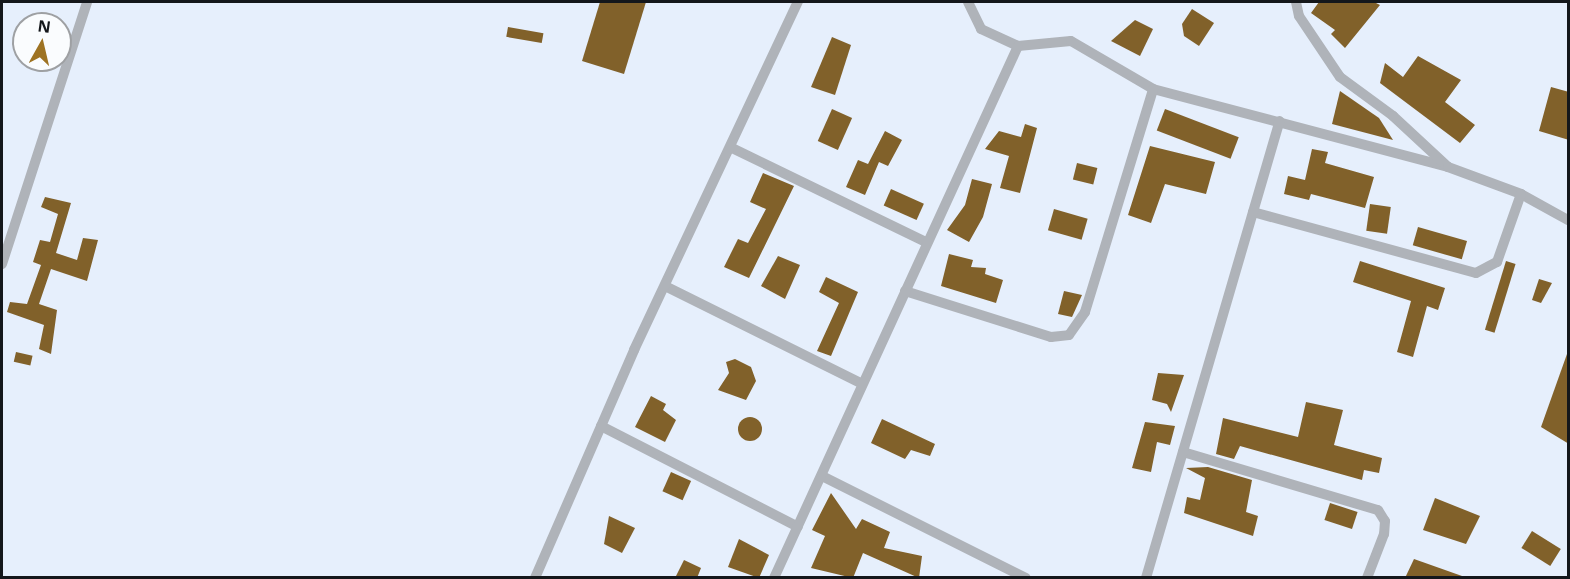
<!DOCTYPE html>
<style>
body{margin:0}
#map{position:relative;width:1570px;height:579px;overflow:hidden;background:#e6effc;font-family:"Open Sans",sans-serif}
div>[style]{position:absolute}
[style*='--x']{left:calc(var(--x)*1px);top:calc(var(--y)*1px);width:calc(var(--w)*1px);rotate:calc(var(--a)*1deg)}
.building>*{inset:0;background:#81612a;transform-origin:0 0}
.round{border-radius:50%}
.minor>*{height:10px;margin:-5px;padding:0 5px;transform-origin:5px;border-radius:5px;background:#afb3b9}
span{translate:-50% -50%;white-space:nowrap;text-align:center;line-height:1.15;-webkit-text-stroke:4.5px #fafcfe;paint-order:stroke}
.frame{position:absolute;inset:0;border:3px solid #14171b;pointer-events:none}
.north{position:absolute;left:12px;top:12px;width:60px;height:60px;box-sizing:border-box;background:#fafcfe;border:2px solid #9ea0a3;border-radius:50%;rotate:8deg;font-size:16px;font-weight:700;line-height:24px;text-align:center;color:#14171b}
.north::after{content:'';display:block;margin:auto;width:21px;height:27px;background:#9e7323;clip-path:polygon(50% 0,100% 100%,50% 72%,0 100%)}
</style>
<div id="map">
<div class="building">
<div style="clip-path:polygon(600px 2px,646px 2px,624px 74px,582px 61px)"></div>
<div style="clip-path:polygon(1319px 2px,1374px 2px,1380px 5px,1345px 48px,1331px 34px,1335px 30px,1311px 13px)"></div>
<div style="clip-path:polygon(1192px 9px,1214px 23px,1199px 46px,1184px 36px,1182px 24px)"></div>
<div style="clip-path:polygon(1135px 20px,1153px 29px,1140px 56px,1111px 41px)"></div>
<div style="left:508px;top:27px;width:36px;height:10px;rotate:10deg"></div>
<div style="clip-path:polygon(832px 37px,851px 45px,835px 95px,811px 87px)"></div>
<div style="clip-path:polygon(1418px 56px,1461px 80px,1445px 102px,1475px 125px,1460px 143px,1380px 83px,1385px 63px,1403px 77px)"></div>
<div style="clip-path:polygon(1551px 87px,1569px 92px,1569px 140px,1539px 131px)"></div>
<div style="clip-path:polygon(1340px 91px,1379px 118px,1393px 140px,1332px 124px)"></div>
<div style="left:832px;top:109px;width:22px;height:35px;rotate:24deg"></div>
<div style="left:1165px;top:109px;width:79px;height:23px;rotate:21deg"></div>
<div style="clip-path:polygon(1025px 124px,1037px 128px,1020px 193px,1000px 188px,1009px 156px,985px 149px,999px 131px,1021px 137px)"></div>
<div style="clip-path:polygon(885px 131px,902px 140px,888px 166px,879px 162px,865px 195px,846px 187px,858px 160px,868px 164px)"></div>
<div style="clip-path:polygon(1150px 146px,1215px 162px,1206px 194px,1165px 184px,1151px 223px,1128px 215px)"></div>
<div style="clip-path:polygon(1312px 149px,1328px 152px,1325px 163px,1374px 177px,1365px 208px,1311px 194px,1309px 200px,1284px 194px,1288px 176px,1305px 180px)"></div>
<div style="left:1077px;top:163px;width:21px;height:17px;rotate:14deg"></div>
<div style="clip-path:polygon(763px 173px,794px 186px,749px 278px,724px 267px,738px 239px,748px 243px,766px 209px,750px 202px)"></div>
<div style="clip-path:polygon(972px 179px,992px 184px,983px 217px,969px 242px,947px 230px,965px 205px)"></div>
<div style="left:891px;top:189px;width:36px;height:18px;rotate:24deg"></div>
<div style="clip-path:polygon(45px 197px,71px 203px,56px 253px,77px 260px,83px 238px,98px 240px,87px 281px,51px 269px,39px 304px,57px 310px,51px 354px,39px 349px,44px 325px,7px 312px,10px 302px,27px 304px,41px 265px,33px 262px,40px 240px,50px 242px,58px 214px,41px 207px)"></div>
<div style="left:1370px;top:204px;width:21px;height:27px;rotate:8deg"></div>
<div style="left:1054px;top:209px;width:35px;height:22px;rotate:16deg"></div>
<div style="left:1418px;top:227px;width:51px;height:19px;rotate:16deg"></div>
<div style="clip-path:polygon(949px 254px,973px 260px,971px 267px,986px 268px,985px 274px,1003px 280px,996px 303px,941px 286px)"></div>
<div style="clip-path:polygon(778px 256px,800px 265px,785px 299px,761px 286px)"></div>
<div style="clip-path:polygon(1360px 261px,1445px 288px,1438px 310px,1427px 306px,1413px 357px,1397px 352px,1411px 301px,1353px 282px)"></div>
<div style="left:1506px;top:261px;width:10px;height:72px;rotate:17deg"></div>
<div style="clip-path:polygon(826px 277px,858px 292px,831px 356px,817px 351px,839px 303px,819px 292px)"></div>
<div style="clip-path:polygon(1539px 279px,1552px 283px,1541px 303px,1532px 300px)"></div>
<div style="clip-path:polygon(1064px 291px,1082px 295px,1072px 317px,1058px 314px)"></div>
<div style="left:16px;top:352px;width:17px;height:10px;rotate:13deg"></div>
<div style="clip-path:polygon(1567px 354px,1569px 354px,1569px 444px,1541px 427px)"></div>
<div style="clip-path:polygon(735px 359px,751px 367px,756px 381px,746px 400px,718px 390px,729px 373px,726px 362px)"></div>
<div style="clip-path:polygon(1158px 373px,1184px 375px,1171px 412px,1167px 404px,1152px 400px)"></div>
<div style="clip-path:polygon(651px 396px,666px 404px,663px 410px,676px 420px,665px 442px,635px 427px)"></div>
<div style="clip-path:polygon(1306px 402px,1343px 410px,1334px 445px,1382px 458px,1379px 473px,1364px 470px,1362px 480px,1240px 446px,1234px 459px,1216px 454px,1223px 418px,1298px 437px)"></div>
<div class="round" style="left:738px;top:417px;width:24px;height:24px"></div>
<div style="clip-path:polygon(882px 419px,935px 444px,930px 456px,911px 450px,905px 459px,871px 443px)"></div>
<div style="clip-path:polygon(1145px 422px,1175px 426px,1170px 445px,1157px 442px,1151px 472px,1132px 468px)"></div>
<div style="clip-path:polygon(1208px 467px,1252px 480px,1246px 512px,1258px 516px,1253px 536px,1184px 513px,1187px 497px,1200px 500px,1205px 478px,1186px 468px)"></div>
<div style="left:671px;top:472px;width:22px;height:21px;rotate:24deg"></div>
<div style="clip-path:polygon(831px 493px,856px 529px,862px 519px,890px 532px,884px 548px,922px 556px,919px 578px,863px 553px,853px 578px,811px 568px,825px 536px,812px 530px)"></div>
<div style="clip-path:polygon(1435px 498px,1480px 516px,1466px 544px,1423px 530px)"></div>
<div style="left:1330px;top:503px;width:29px;height:18px;rotate:18deg"></div>
<div style="clip-path:polygon(609px 516px,635px 528px,622px 553px,604px 544px)"></div>
<div style="left:1532px;top:531px;width:34px;height:20px;rotate:32deg"></div>
<div style="clip-path:polygon(739px 539px,769px 555px,759px 578px,728px 567px)"></div>
<div style="clip-path:polygon(1414px 559px,1462px 576px,1461px 578px,1405px 578px)"></div>
<div style="clip-path:polygon(684px 560px,701px 568px,697px 578px,675px 578px)"></div>
</div>
<div class="minor">
<div style="--x:968;--y:2;--w:30;--a:64"></div>
<div style="--x:981;--y:29;--w:41;--a:24.7"></div>
<div style="--x:1018;--y:46;--w:53;--a:-5.4"></div>
<div style="--x:1071;--y:41;--w:95;--a:30.3"></div>
<div style="--x:1153;--y:89;--w:305;--a:14.8"></div>
<div style="--x:1296;--y:2;--w:14;--a:78"></div>
<div style="--x:1299;--y:16;--w:73;--a:56.1"></div>
<div style="--x:1340;--y:77;--w:66;--a:36.3"></div>
<div style="--x:1393;--y:116;--w:75;--a:42.8"></div>
<div style="--x:1448;--y:167;--w:78;--a:20.3"></div>
<div style="--x:1521;--y:194;--w:54;--a:29"></div>
<div style="--x:732;--y:148;--w:216;--a:25.9"></div>
<div style="--x:1253;--y:212;--w:231;--a:15.3"></div>
<div style="--x:1476;--y:273;--w:24;--a:-28"></div>
<div style="--x:1497;--y:262;--w:72;--a:-70.6"></div>
<div style="--x:2;--y:264;--w:275;--a:-72"></div>
<div style="--x:665;--y:286;--w:220;--a:26.4"></div>
<div style="--x:905;--y:291;--w:153;--a:17.5"></div>
<div style="--x:1051;--y:337;--w:18;--a:-6"></div>
<div style="--x:1069;--y:335;--w:28;--a:-55"></div>
<div style="--x:1085;--y:312;--w:233;--a:-73"></div>
<div style="--x:601;--y:426;--w:221;--a:27.1"></div>
<div style="--x:1183;--y:452;--w:203;--a:16.6"></div>
<div style="--x:1378;--y:510;--w:13;--a:58"></div>
<div style="--x:1385;--y:521;--w:13;--a:94"></div>
<div style="--x:1384;--y:534;--w:47;--a:111.1"></div>
<div style="--x:822;--y:476;--w:228;--a:26.6"></div>
<div style="--x:535;--y:578;--w:249;--a:-66.5"></div>
<div style="--x:634;--y:350;--w:385;--a:-64.8"></div>
<div style="--x:774;--y:578;--w:585;--a:-65.36"></div>
<div style="--x:1146;--y:578;--w:476;--a:-73.7"></div>
</div>
<div class="frame"></div>
<div class="north">N</div>
</div>
